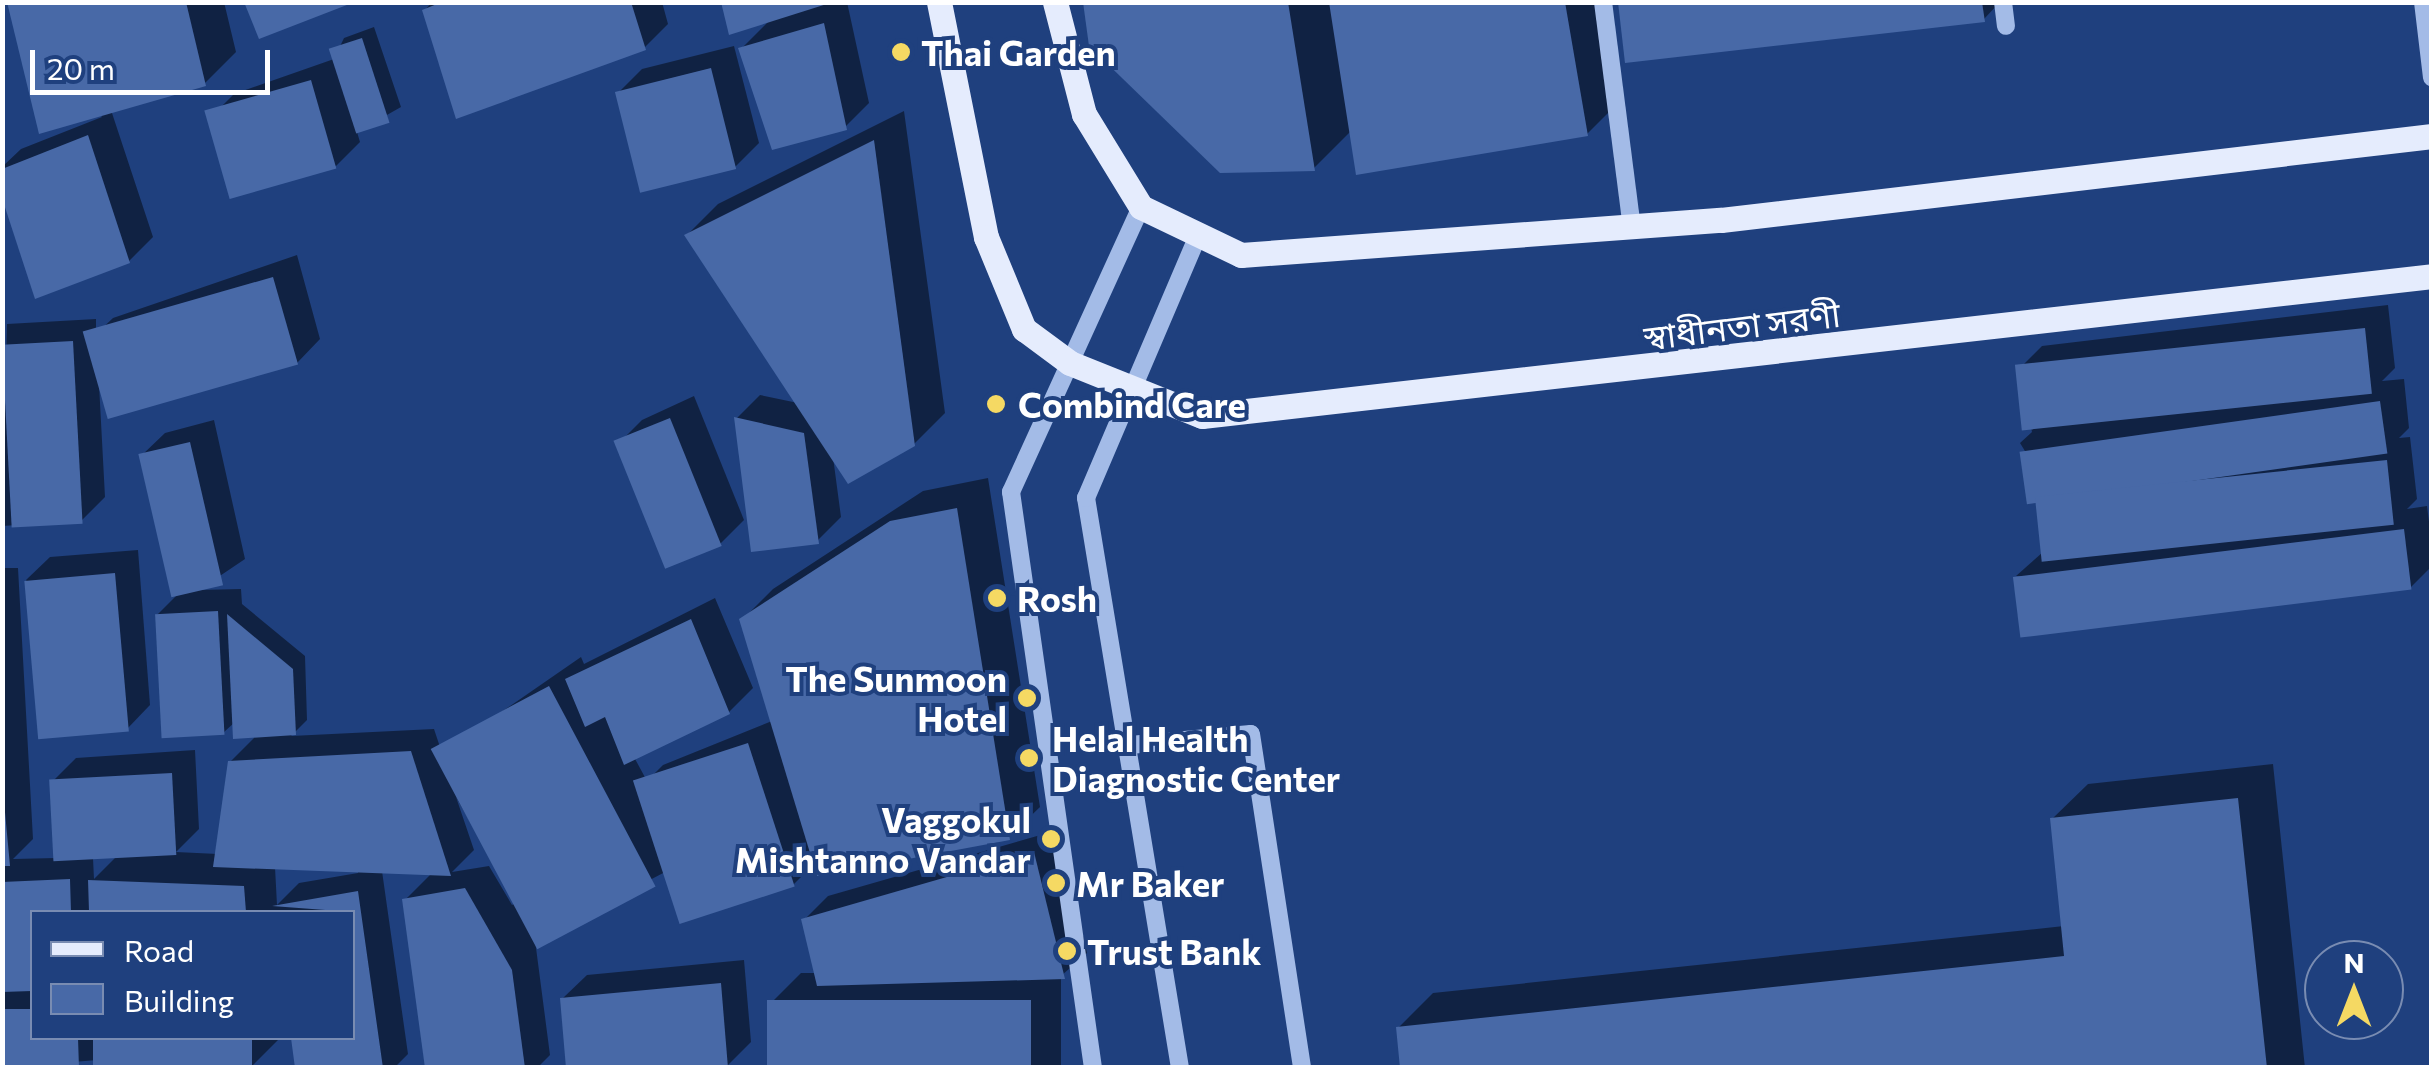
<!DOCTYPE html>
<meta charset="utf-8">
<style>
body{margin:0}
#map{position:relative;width:2434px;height:1070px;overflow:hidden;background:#1f407e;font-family:Commissioner,"Noto Sans Bengali",sans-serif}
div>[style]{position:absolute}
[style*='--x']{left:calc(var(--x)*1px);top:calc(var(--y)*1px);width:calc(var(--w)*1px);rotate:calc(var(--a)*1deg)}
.shadow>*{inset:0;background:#0007}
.building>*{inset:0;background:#4869a7;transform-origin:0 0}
.minor>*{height:18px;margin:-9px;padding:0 9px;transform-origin:9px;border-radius:9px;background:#a3bbe7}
.major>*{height:25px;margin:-12.5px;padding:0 12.5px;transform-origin:12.5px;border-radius:12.5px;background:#e5ecfd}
.dots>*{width:28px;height:28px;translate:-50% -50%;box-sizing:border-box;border:5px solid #1f407e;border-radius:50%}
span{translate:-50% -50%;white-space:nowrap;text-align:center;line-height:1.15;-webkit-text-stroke:8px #1f407e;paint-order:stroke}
.poi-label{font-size:35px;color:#fff;font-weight:700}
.left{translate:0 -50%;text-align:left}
.right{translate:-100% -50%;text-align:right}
.street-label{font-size:35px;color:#fff}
.frame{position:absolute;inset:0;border:5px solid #fff;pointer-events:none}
.legend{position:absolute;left:30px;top:910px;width:325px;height:130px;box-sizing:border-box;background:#1f407e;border:2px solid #798cb2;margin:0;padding:12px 18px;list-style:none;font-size:30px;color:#fff}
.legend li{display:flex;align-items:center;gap:20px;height:50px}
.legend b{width:50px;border:2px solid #798cb2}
.north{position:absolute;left:2304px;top:940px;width:100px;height:100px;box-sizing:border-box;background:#1f407e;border:2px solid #798cb2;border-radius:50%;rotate:0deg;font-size:28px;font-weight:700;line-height:40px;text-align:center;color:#fff}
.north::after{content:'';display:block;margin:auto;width:35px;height:45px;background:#f5d963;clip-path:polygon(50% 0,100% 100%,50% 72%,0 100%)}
.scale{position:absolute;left:30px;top:50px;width:240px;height:45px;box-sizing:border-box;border:5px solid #fff;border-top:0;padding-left:12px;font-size:30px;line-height:35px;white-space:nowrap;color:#fff;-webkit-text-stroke:8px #1f407e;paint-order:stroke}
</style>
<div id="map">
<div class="shadow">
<div style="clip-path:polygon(9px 2px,224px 2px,236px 52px,205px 83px,111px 110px,153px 237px,129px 261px,2px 190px,2px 167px,21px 149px,102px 117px)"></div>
<div style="clip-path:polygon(432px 2px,662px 2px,668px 24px,644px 48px,425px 10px)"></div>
<div style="clip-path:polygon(829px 2px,847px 2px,869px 103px,845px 127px,741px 49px,770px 20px)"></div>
<div style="clip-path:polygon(1086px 2px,1601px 2px,1618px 103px,1587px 134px,1352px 130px,1314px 168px)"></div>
<div style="clip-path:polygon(1620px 2px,2000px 2px,1984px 19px)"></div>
<div style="clip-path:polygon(374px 27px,401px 107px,357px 132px,360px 142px,336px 166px,210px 118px,234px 94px,334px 59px,344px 38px)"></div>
<div style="clip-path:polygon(734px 46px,759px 143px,735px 167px,618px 93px,642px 69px)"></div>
<div style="clip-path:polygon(904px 111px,945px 413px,914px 444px,833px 457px,841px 517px,817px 541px,737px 418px,760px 395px,798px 403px,687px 235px,718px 204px)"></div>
<div style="clip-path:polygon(297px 255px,320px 339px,297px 363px,99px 384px,105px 497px,81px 521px,2px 526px,7px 324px,96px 319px,96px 334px,113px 318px)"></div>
<div style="clip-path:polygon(2388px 305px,2395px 368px,2382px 381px,2404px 379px,2409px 428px,2399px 438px,2410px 437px,2417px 499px,2407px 509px,2427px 506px,2432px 545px,2432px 566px,2410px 588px,2016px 576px,2043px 552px,2038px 502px,2049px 490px,2020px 443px,2032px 432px,2018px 370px,2042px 346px)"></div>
<div style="clip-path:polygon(694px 396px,744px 520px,720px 544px,618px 444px,642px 420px)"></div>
<div style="clip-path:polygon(evenodd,214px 420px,245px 559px,199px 590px,241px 589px,242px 604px,305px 656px,307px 720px,291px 736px,434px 729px,442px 753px,581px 657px,584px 664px,715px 598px,753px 688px,729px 712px,634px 757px,647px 781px,663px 765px,772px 721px,742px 620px,773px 589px,923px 491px,988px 478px,1040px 807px,1008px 838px,816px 862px,794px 884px,667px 871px,535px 940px,550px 1055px,537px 1068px,428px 1068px,405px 900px,432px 873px,382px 871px,408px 1054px,394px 1068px,298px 1068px,294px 1038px,352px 1038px,352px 912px,32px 912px,32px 1038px,280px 1038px,250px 1068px,97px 1068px,97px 1060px,2px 1068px,2px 568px,18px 568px,33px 839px,13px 859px,56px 858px,52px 782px,76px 758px,195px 750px,199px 829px,176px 852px,218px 854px,230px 762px,257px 735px,235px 722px,223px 733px,157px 615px,180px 592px,141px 456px,165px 433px,214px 420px,456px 797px,516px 903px,512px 905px,489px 866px,452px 872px,474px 850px,456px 797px,214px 420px,116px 857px,94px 879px,93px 858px,116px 857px,214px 420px,275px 867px,358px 870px,358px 873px,299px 883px,277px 905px,275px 867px)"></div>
<div style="clip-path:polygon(138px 550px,150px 705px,127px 729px,26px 580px,50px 557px)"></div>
<div style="clip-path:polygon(2273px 764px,2305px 1068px,1403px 1068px,1398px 1028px,1433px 993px,2064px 926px,2052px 819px,2088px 784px)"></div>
<div style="clip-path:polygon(1058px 830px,1087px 953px,1061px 976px,1061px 1068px,770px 1068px,770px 1004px,801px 973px,817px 973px,804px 920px,828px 896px)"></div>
<div style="clip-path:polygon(744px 960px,751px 1042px,727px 1066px,563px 998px,587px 975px)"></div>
</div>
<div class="building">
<div style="clip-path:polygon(7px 2px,186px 2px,206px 86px,39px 134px)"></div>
<div style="clip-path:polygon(244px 2px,352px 2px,352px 3px,259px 39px)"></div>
<div style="clip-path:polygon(442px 2px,631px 2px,646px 50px,456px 119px,422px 10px)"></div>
<div style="clip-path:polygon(721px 2px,830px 2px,830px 3px,729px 35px)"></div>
<div style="clip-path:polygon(1083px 2px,1288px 2px,1315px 171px,1220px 173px,1089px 46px)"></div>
<div style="clip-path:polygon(1329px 2px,1565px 2px,1588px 136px,1356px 175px)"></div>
<div style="clip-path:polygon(1618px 2px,1982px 2px,1985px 22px,1625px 63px)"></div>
<div style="clip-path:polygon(824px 23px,847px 130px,772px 150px,738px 48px)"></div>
<div style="left:362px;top:38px;width:89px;height:35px;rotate:72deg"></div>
<div style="left:711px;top:68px;width:104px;height:99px;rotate:76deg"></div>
<div style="left:311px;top:80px;width:92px;height:111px;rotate:74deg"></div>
<div style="clip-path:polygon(88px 135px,130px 263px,35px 299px,2px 198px,2px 169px)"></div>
<div style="clip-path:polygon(874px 140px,915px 446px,848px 484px,684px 235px)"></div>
<div style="left:273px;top:277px;width:91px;height:198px;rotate:74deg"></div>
<div style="left:2365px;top:328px;width:66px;height:352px;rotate:84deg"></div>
<div style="left:73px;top:341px;width:183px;height:71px;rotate:87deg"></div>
<div style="left:2380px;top:401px;width:53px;height:364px;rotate:82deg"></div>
<div style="clip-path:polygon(734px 417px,804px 433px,819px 544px,751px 552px)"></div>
<div style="left:670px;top:418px;width:138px;height:61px;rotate:68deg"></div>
<div style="left:190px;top:442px;width:147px;height:53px;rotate:77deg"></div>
<div style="left:2387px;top:460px;width:65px;height:354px;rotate:84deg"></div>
<div style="clip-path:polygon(957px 508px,1010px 840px,817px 876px,739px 619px,890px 521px)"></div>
<div style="left:2404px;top:529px;width:61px;height:394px;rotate:83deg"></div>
<div style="left:115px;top:573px;width:159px;height:91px;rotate:85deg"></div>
<div style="left:218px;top:611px;width:124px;height:63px;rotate:87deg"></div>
<div style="clip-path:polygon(227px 614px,293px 669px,296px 735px,233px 739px)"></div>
<div style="clip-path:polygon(691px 619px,730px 714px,624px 765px,605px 717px,585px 727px,565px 679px)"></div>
<div style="left:549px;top:686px;width:227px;height:134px;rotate:62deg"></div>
<div style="left:748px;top:743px;width:151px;height:121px;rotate:72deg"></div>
<div style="clip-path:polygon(411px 751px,451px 876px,213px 867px,228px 761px)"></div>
<div style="left:172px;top:773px;width:82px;height:123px;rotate:87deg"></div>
<div style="clip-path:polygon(2px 780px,10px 866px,2px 866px)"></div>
<div style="clip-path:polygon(2238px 798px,2267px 1068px,1400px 1068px,1396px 1027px,2064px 956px,2050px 818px)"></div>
<div style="clip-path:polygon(1034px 852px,1065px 979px,817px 986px,801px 919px)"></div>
<div style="clip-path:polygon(70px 879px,71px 912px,32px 912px,32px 991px,2px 992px,2px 882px)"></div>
<div style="clip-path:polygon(88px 880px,244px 886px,246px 912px,89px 912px)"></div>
<div style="clip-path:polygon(465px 888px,512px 970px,525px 1068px,425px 1068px,402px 899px)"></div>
<div style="clip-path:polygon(358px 891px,383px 1068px,295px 1068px,291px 1038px,352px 1038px,352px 912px,272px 906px)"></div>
<div style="clip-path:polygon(721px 983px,728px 1068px,566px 1068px,560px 998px)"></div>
<div style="left:1031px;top:1000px;width:68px;height:264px;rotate:90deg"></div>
<div style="clip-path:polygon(2px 1009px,32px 1009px,32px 1038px,78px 1038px,79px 1068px,2px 1068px)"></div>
<div style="left:93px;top:1038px;width:159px;height:30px"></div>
</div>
<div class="minor">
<div style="--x:1603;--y:2;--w:227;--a:82.7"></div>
<div style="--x:2003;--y:2;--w:24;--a:83"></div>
<div style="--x:2423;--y:2;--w:76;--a:83.2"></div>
<div style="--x:1130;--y:745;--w:121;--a:-5.2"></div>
<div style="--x:1251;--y:734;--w:338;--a:81.3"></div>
<div style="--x:1093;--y:1068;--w:582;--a:-98.1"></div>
<div style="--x:1011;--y:492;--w:313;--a:-65.5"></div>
<div style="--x:1180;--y:1068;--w:578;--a:-99.36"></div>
<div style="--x:1086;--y:498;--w:286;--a:-66.9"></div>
</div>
<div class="major">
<div style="--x:939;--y:2;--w:240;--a:78.7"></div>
<div style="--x:986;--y:237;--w:100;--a:67.6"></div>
<div style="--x:1024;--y:329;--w:57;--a:36.5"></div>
<div style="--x:1070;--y:363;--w:142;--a:21.9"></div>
<div style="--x:1202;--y:416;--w:1238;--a:-6.49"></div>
<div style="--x:1055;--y:2;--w:116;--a:75.5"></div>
<div style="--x:1084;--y:114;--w:109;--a:58.5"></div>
<div style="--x:1141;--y:207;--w:111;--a:25.6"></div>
<div style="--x:1241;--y:255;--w:481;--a:-4.2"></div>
<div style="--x:1721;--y:220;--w:716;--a:-6.74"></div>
</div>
<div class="dots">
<div style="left:901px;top:52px;background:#f5d963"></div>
<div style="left:996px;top:404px;background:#f5d963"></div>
<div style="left:997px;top:598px;background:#f5d963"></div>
<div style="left:1027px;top:698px;background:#f5d963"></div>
<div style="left:1029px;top:758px;background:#f5d963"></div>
<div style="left:1051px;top:839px;background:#f5d963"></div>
<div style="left:1056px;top:883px;background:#f5d963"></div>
<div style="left:1067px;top:951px;background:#f5d963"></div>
</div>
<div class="poi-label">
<span class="left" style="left:921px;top:52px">Thai Garden</span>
<span class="left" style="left:1018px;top:404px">Combind Care</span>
<span class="left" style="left:1017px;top:598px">Rosh</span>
<span class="right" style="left:1007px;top:698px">The Sunmoon<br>Hotel</span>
<span class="left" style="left:1052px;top:758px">Helal Health<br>Diagnostic Center</span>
<span class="right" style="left:1031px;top:839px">Vaggokul<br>Mishtanno Vandar</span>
<span class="left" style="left:1076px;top:883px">Mr Baker</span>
<span class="left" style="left:1087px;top:951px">Trust Bank</span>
</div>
<div class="street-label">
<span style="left:1742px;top:325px;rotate:-7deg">স্বাধীনতা সরণী</span>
</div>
<div class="frame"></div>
<ul class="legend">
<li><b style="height:12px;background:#e5ecfd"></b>Road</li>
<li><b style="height:28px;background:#4869a7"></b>Building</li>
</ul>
<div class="north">N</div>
<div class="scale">20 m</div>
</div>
